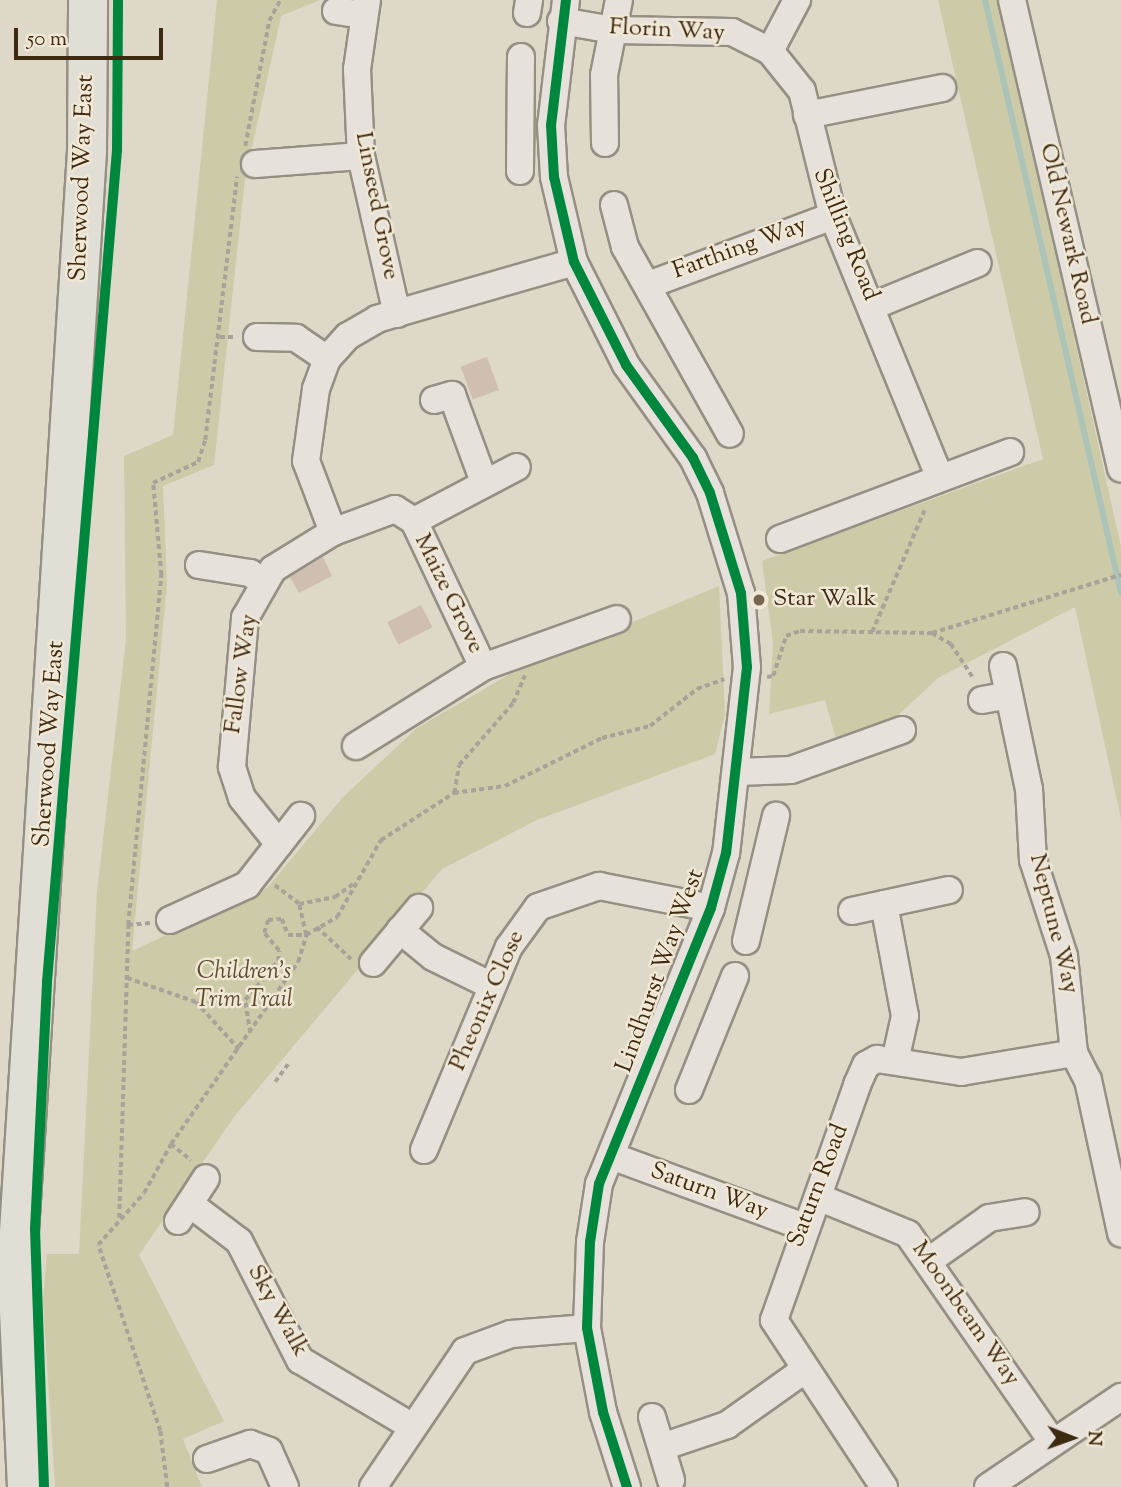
<!DOCTYPE html>
<style>
body{margin:0}
#map{position:relative;width:1121px;height:1487px;overflow:hidden;background:#ded8c8;font-family:"Sorts Mill Goudy",serif}
div>[style]{position:absolute}
[style*='--x']{left:calc(var(--x)*1px);top:calc(var(--y)*1px);width:calc(var(--w)*1px);rotate:calc(var(--a)*1deg)}
.green>*{inset:0;background:#cccaa7}
.stream>*{height:6px;margin:-3px;padding:0 3px;transform-origin:3px;border-radius:3px;background:#acc4b7}
.building>*{inset:0;background:#cfbeb2;transform-origin:0 0}
.path>*{height:3.5px;margin-top:-1.75px;transform-origin:0;background:repeating-linear-gradient(90deg,#a8a29a 0 5px,transparent 0 8.5px)}
.roads{filter:drop-shadow(2px 0 #958f83) drop-shadow(-2px 0 #958f83) drop-shadow(0 2px #958f83) drop-shadow(0 -2px #958f83)}
.minor>*{height:26px;margin:-13px;padding:0 13px;transform-origin:13px;border-radius:13px;background:#e6e2db}
.highway>*{height:38px;margin:-19px;padding:0 19px;transform-origin:19px;border-radius:19px;background:#e1ded5}
.cycleway>*{height:10px;margin:-5px;padding:0 5px;transform-origin:5px;border-radius:5px;background:#00873e}
.dots>*{width:19px;height:19px;translate:-50% -50%;box-sizing:border-box;border:4px solid #f0e8d5;border-radius:50%}
span{translate:-50% -50%;white-space:nowrap;text-align:center;line-height:1.15;-webkit-text-stroke:5px #f0e8d5;paint-order:stroke}
.street-label{font-size:24px;color:#3e2911}
.poi-label{font-size:24px;color:#3e2911}
.left{translate:0 -50%;text-align:left}
.park-label{font-size:24px;color:#5e4e30;font-style:italic}
.north{position:absolute;left:1037px;top:1403px;width:70px;height:70px;-webkit-text-stroke:5px #f0e8d5;paint-order:stroke;rotate:91deg;font-size:19px;font-weight:700;line-height:28px;text-align:center;color:#3e2911}
.north::after{content:'';display:block;margin:auto;width:24px;height:32px;background:#3e2911;clip-path:polygon(50% 0,100% 100%,50% 72%,0 100%)}
.scale{position:absolute;left:14px;top:28px;width:149px;height:32px;box-sizing:border-box;border:4px solid #3e2911;border-top:0;padding-left:9px;font-size:21px;line-height:24px;white-space:nowrap;color:#3e2911;-webkit-text-stroke:5px #f0e8d5;paint-order:stroke}
</style>
<div id="map">
<div class="green">
<div style="clip-path:polygon(217px 0,320px 0,281px 16px,245px 179px,214px 465px,163px 486px,167px 584px,132px 951px,267px 888px,343px 797px,417px 728px,515px 671px,719px 586px,725px 714px,715px 754px,537px 820px,442px 869px,234px 1117px,139px 1255px,224px 1421px,183px 1439px,202px 1487px,55px 1487px,43px 1301px,47px 1254px,79px 1254px,97px 892px,126px 639px,124px 456px,173px 435px)"></div>
<div style="clip-path:polygon(938px 0,999px 0,1121px 547px,1121px 819px,1075px 607px,938px 678px,894px 719px,836px 739px,825px 700px,769px 714px,773px 643px,762px 561px,1043px 459px)"></div>
</div>
<div class="stream">
<div style="--x:985;--y:0;--w:608;--a:77.08"></div>
</div>
<div class="building">
<div style="left:487px;top:357px;width:35px;height:28px;rotate:70deg"></div>
<div style="clip-path:polygon(323px 557px,332px 576px,299px 593px,290px 577px)"></div>
<div style="left:421px;top:605px;width:25px;height:38px;rotate:63deg"></div>
</div>
<div class="path">
<div style="--x:245;--y:146;--w:127;--a:-79.1"></div>
<div style="--x:269;--y:21;--w:24;--a:-62"></div>
<div style="--x:220;--y:337;--w:17;--a:0"></div>
<div style="--x:872;--y:632;--w:134;--a:-66.7"></div>
<div style="--x:932;--y:633;--w:22;--a:30"></div>
<div style="--x:951;--y:644;--w:42;--a:56.7"></div>
<div style="--x:767;--y:677;--w:6;--a:-9"></div>
<div style="--x:773;--y:676;--w:42;--a:-72"></div>
<div style="--x:786;--y:636;--w:15;--a:-20"></div>
<div style="--x:800;--y:631;--w:132;--a:0.9"></div>
<div style="--x:932;--y:633;--w:198;--a:-17.1"></div>
<div style="--x:454;--y:793;--w:28;--a:-80"></div>
<div style="--x:459;--y:765;--w:82;--a:-48.9"></div>
<div style="--x:513;--y:703;--w:30;--a:-67"></div>
<div style="--x:299;--y:904;--w:37;--a:-11"></div>
<div style="--x:335;--y:897;--w:22;--a:-36"></div>
<div style="--x:128;--y:925;--w:22;--a:-5"></div>
<div style="--x:317;--y:927;--w:47;--a:43.3"></div>
<div style="--x:127;--y:978;--w:73;--a:19.2"></div>
<div style="--x:196;--y:1002;--w:64;--a:47.5"></div>
<div style="--x:250;--y:1033;--w:33;--a:-99"></div>
<div style="--x:245;--y:1000;--w:51;--a:-49.8"></div>
<div style="--x:278;--y:961;--w:10;--a:-84"></div>
<div style="--x:279;--y:951;--w:23;--a:-130"></div>
<div style="--x:264;--y:933;--w:14;--a:-73"></div>
<div style="--x:268;--y:920;--w:14;--a:-4"></div>
<div style="--x:282;--y:919;--w:17;--a:69"></div>
<div style="--x:288;--y:935;--w:18;--a:0"></div>
<div style="--x:306;--y:935;--w:32;--a:-103"></div>
<div style="--x:299;--y:904;--w:31;--a:-143"></div>
<div style="--x:275;--y:1082;--w:22;--a:-54"></div>
<div style="--x:171;--y:1144;--w:26;--a:39"></div>
<div style="--x:119;--y:1218;--w:293;--a:-88.2"></div>
<div style="--x:128;--y:925;--w:352;--a:-84.6"></div>
<div style="--x:161;--y:575;--w:92;--a:-95"></div>
<div style="--x:153;--y:483;--w:50;--a:-25"></div>
<div style="--x:198;--y:462;--w:23;--a:-72"></div>
<div style="--x:205;--y:440;--w:265;--a:-83.1"></div>
<div style="--x:167;--y:1487;--w:56;--a:-97.1"></div>
<div style="--x:160;--y:1431;--w:196;--a:-108.4"></div>
<div style="--x:98;--y:1245;--w:69;--a:-48.5"></div>
<div style="--x:144;--y:1193;--w:56;--a:-61.1"></div>
<div style="--x:171;--y:1144;--w:222;--a:-55.1"></div>
<div style="--x:298;--y:962;--w:28;--a:-73"></div>
<div style="--x:306;--y:935;--w:36;--a:-30"></div>
<div style="--x:337;--y:917;--w:89;--a:-60.3"></div>
<div style="--x:381;--y:840;--w:87;--a:-32.8"></div>
<div style="--x:454;--y:793;--w:51;--a:-7.8"></div>
<div style="--x:505;--y:786;--w:108;--a:-26.3"></div>
<div style="--x:602;--y:738;--w:49;--a:-14"></div>
<div style="--x:650;--y:726;--w:60;--a:-38.2"></div>
<div style="--x:697;--y:689;--w:29;--a:-20"></div>
</div>
<div class="roads">
<div class="minor">
<div style="--x:367;--y:0;--w:70;--a:98.2"></div>
<div style="--x:357;--y:69;--w:87;--a:87.4"></div>
<div style="--x:361;--y:156;--w:162;--a:77.2"></div>
<div style="--x:566;--y:0;--w:126;--a:96.8"></div>
<div style="--x:551;--y:125;--w:52;--a:86.7"></div>
<div style="--x:554;--y:177;--w:87;--a:76.8"></div>
<div style="--x:574;--y:262;--w:115;--a:63.2"></div>
<div style="--x:626;--y:365;--w:115;--a:54.2"></div>
<div style="--x:693;--y:458;--w:39;--a:64"></div>
<div style="--x:710;--y:493;--w:105;--a:72.8"></div>
<div style="--x:741;--y:593;--w:74;--a:85.4"></div>
<div style="--x:747;--y:667;--w:187;--a:96.4"></div>
<div style="--x:726;--y:853;--w:57;--a:105.3"></div>
<div style="--x:711;--y:908;--w:298;--a:112.1"></div>
<div style="--x:599;--y:1184;--w:59;--a:98.8"></div>
<div style="--x:590;--y:1242;--w:86;--a:92"></div>
<div style="--x:587;--y:1328;--w:86;--a:79.2"></div>
<div style="--x:603;--y:1412;--w:79;--a:72.3"></div>
<div style="--x:1012;--y:0;--w:481;--a:76.9"></div>
<div style="--x:336;--y:11;--w:27;--a:8"></div>
<div style="--x:527;--y:13;--w:13;--a:-81"></div>
<div style="--x:561;--y:21;--w:53;--a:9.8"></div>
<div style="--x:613;--y:30;--w:119;--a:1"></div>
<div style="--x:732;--y:32;--w:42;--a:26.6"></div>
<div style="--x:770;--y:51;--w:51;--a:51.3"></div>
<div style="--x:802;--y:91;--w:129;--a:76.1"></div>
<div style="--x:833;--y:216;--w:283;--a:67.8"></div>
<div style="--x:770;--y:51;--w:58;--a:-62.1"></div>
<div style="--x:807;--y:115;--w:138;--a:-11.3"></div>
<div style="--x:605;--y:143;--w:68;--a:-90.8"></div>
<div style="--x:604;--y:75;--w:76;--a:-78.7"></div>
<div style="--x:255;--y:164;--w:106;--a:-4.3"></div>
<div style="--x:520;--y:171;--w:114;--a:-89.5"></div>
<div style="--x:614;--y:205;--w:43;--a:75.3"></div>
<div style="--x:625;--y:247;--w:214;--a:60.7"></div>
<div style="--x:648;--y:285;--w:197;--a:-20.5"></div>
<div style="--x:873;--y:306;--w:113;--a:-22.3"></div>
<div style="--x:257;--y:337;--w:39;--a:1"></div>
<div style="--x:296;--y:338;--w:37;--a:34"></div>
<div style="--x:434;--y:400;--w:19;--a:-16"></div>
<div style="--x:452;--y:395;--w:93;--a:69.8"></div>
<div style="--x:414;--y:521;--w:161;--a:64.7"></div>
<div style="--x:414;--y:521;--w:116;--a:-27.7"></div>
<div style="--x:333;--y:532;--w:76;--a:-110.8"></div>
<div style="--x:306;--y:461;--w:73;--a:-82.1"></div>
<div style="--x:316;--y:389;--w:32;--a:-70"></div>
<div style="--x:327;--y:359;--w:31;--a:-48"></div>
<div style="--x:348;--y:336;--w:34;--a:-30"></div>
<div style="--x:377;--y:319;--w:205;--a:-16.1"></div>
<div style="--x:780;--y:539;--w:246;--a:-20.7"></div>
<div style="--x:199;--y:565;--w:52;--a:8.9"></div>
<div style="--x:250;--y:573;--w:16;--a:35"></div>
<div style="--x:1003;--y:666;--w:126;--a:78.1"></div>
<div style="--x:1029;--y:789;--w:71;--a:86.8"></div>
<div style="--x:1033;--y:860;--w:101;--a:72.1"></div>
<div style="--x:1064;--y:956;--w:98;--a:84.1"></div>
<div style="--x:1074;--y:1053;--w:30;--a:63"></div>
<div style="--x:1088;--y:1080;--w:157;--a:77.8"></div>
<div style="--x:982;--y:700;--w:27;--a:-10"></div>
<div style="--x:356;--y:746;--w:150;--a:-31.9"></div>
<div style="--x:483;--y:667;--w:142;--a:-19.7"></div>
<div style="--x:738;--y:772;--w:53;--a:-2.2"></div>
<div style="--x:791;--y:770;--w:118;--a:-19.8"></div>
<div style="--x:279;--y:844;--w:59;--a:-128.8"></div>
<div style="--x:242;--y:798;--w:33;--a:-108"></div>
<div style="--x:232;--y:767;--w:150;--a:-85"></div>
<div style="--x:245;--y:618;--w:56;--a:-60.3"></div>
<div style="--x:273;--y:569;--w:70;--a:-31.7"></div>
<div style="--x:333;--y:532;--w:66;--a:-20.4"></div>
<div style="--x:395;--y:509;--w:22;--a:32"></div>
<div style="--x:884;--y:904;--w:114;--a:79.4"></div>
<div style="--x:905;--y:1016;--w:42;--a:102.4"></div>
<div style="--x:852;--y:911;--w:99;--a:-12.2"></div>
<div style="--x:170;--y:920;--w:85;--a:-24.4"></div>
<div style="--x:247;--y:885;--w:88;--a:-52"></div>
<div style="--x:400;--y:930;--w:43;--a:39.3"></div>
<div style="--x:433;--y:957;--w:66;--a:26.2"></div>
<div style="--x:746;--y:941;--w:129;--a:-76.5"></div>
<div style="--x:373;--y:963;--w:72;--a:-50.1"></div>
<div style="--x:689;--y:1090;--w:123;--a:-68"></div>
<div style="--x:424;--y:1150;--w:220;--a:-67.3"></div>
<div style="--x:509;--y:947;--w:49;--a:-54.1"></div>
<div style="--x:538;--y:907;--w:65;--a:-19"></div>
<div style="--x:599;--y:886;--w:114;--a:11.1"></div>
<div style="--x:614;--y:1157;--w:202;--a:20.2"></div>
<div style="--x:818;--y:1197;--w:97;--a:22.3"></div>
<div style="--x:908;--y:1234;--w:252;--a:55.2"></div>
<div style="--x:190;--y:1204;--w:61;--a:37.1"></div>
<div style="--x:239;--y:1241;--w:134;--a:62.9"></div>
<div style="--x:300;--y:1360;--w:129;--a:30.7"></div>
<div style="--x:178;--y:1221;--w:51;--a:-56.9"></div>
<div style="--x:930;--y:1260;--w:72;--a:-35.4"></div>
<div style="--x:989;--y:1218;--w:37;--a:-9"></div>
<div style="--x:652;--y:1417;--w:66;--a:73.2"></div>
<div style="--x:662;--y:1447;--w:69;--a:-18.7"></div>
<div style="--x:727;--y:1425;--w:93;--a:-35.4"></div>
<div style="--x:207;--y:1459;--w:46;--a:-19.2"></div>
<div style="--x:250;--y:1444;--w:20;--a:20"></div>
<div style="--x:269;--y:1451;--w:39;--a:66"></div>
<div style="--x:373;--y:1487;--w:164;--a:-55.9"></div>
<div style="--x:465;--y:1351;--w:49;--a:-20.3"></div>
<div style="--x:511;--y:1334;--w:76;--a:-4.5"></div>
<div style="--x:884;--y:1487;--w:200;--a:-123.4"></div>
<div style="--x:774;--y:1320;--w:249;--a:-70.5"></div>
<div style="--x:857;--y:1085;--w:22;--a:-66"></div>
<div style="--x:866;--y:1065;--w:13;--a:-29"></div>
<div style="--x:877;--y:1059;--w:85;--a:8.8"></div>
<div style="--x:961;--y:1072;--w:115;--a:-9.5"></div>
<div style="--x:988;--y:1487;--w:161;--a:-34.1"></div>
</div>
<div class="highway">
<div style="--x:27;--y:1487;--w:223;--a:-92.6"></div>
<div style="--x:17;--y:1264;--w:1116;--a:-86.4"></div>
<div style="--x:87;--y:150;--w:150;--a:-89.6"></div>
</div>
</div>
<div class="cycleway">
<div style="--x:566;--y:0;--w:126;--a:96.8"></div>
<div style="--x:551;--y:125;--w:52;--a:86.7"></div>
<div style="--x:554;--y:177;--w:87;--a:76.8"></div>
<div style="--x:574;--y:262;--w:115;--a:63.2"></div>
<div style="--x:626;--y:365;--w:115;--a:54.2"></div>
<div style="--x:693;--y:458;--w:39;--a:64"></div>
<div style="--x:710;--y:493;--w:105;--a:72.8"></div>
<div style="--x:741;--y:593;--w:74;--a:85.4"></div>
<div style="--x:747;--y:667;--w:187;--a:96.4"></div>
<div style="--x:726;--y:853;--w:57;--a:105.3"></div>
<div style="--x:711;--y:908;--w:298;--a:112.1"></div>
<div style="--x:599;--y:1184;--w:59;--a:98.8"></div>
<div style="--x:590;--y:1242;--w:86;--a:92"></div>
<div style="--x:587;--y:1328;--w:86;--a:79.2"></div>
<div style="--x:603;--y:1412;--w:79;--a:72.3"></div>
<div style="--x:44;--y:1487;--w:258;--a:-92"></div>
<div style="--x:35;--y:1229;--w:247;--a:-87.2"></div>
<div style="--x:47;--y:982;--w:835;--a:-85.19"></div>
<div style="--x:117;--y:150;--w:150;--a:-89.6"></div>
</div>
<div class="dots">
<div style="left:759px;top:600px;background:#766651"></div>
</div>
<div class="street-label">
<span style="left:667px;top:31px;rotate:3deg">Florin Way</span>
<span style="left:83px;top:178px;rotate:-88deg">Sherwood Way East</span>
<span style="left:376px;top:206px;rotate:79deg">Linseed Grove</span>
<span style="left:1067px;top:234px;rotate:77deg">Old Newark Road</span>
<span style="left:845px;top:235px;rotate:68deg">Shilling Road</span>
<span style="left:740px;top:249px;rotate:-20deg">Farthing Way</span>
<span style="left:448px;top:594px;rotate:64deg">Maize Grove</span>
<span style="left:242px;top:674px;rotate:-82deg">Fallow Way</span>
<span style="left:50px;top:744px;rotate:-86deg">Sherwood Way East</span>
<span style="left:1053px;top:924px;rotate:76deg">Neptune Way</span>
<span style="left:661px;top:971px;rotate:-70deg">Lindhurst Way West</span>
<span style="left:488px;top:1001px;rotate:-66deg">Pheonix Close</span>
<span style="left:819px;top:1186px;rotate:-69deg">Saturn Road</span>
<span style="left:709px;top:1192px;rotate:20deg">Saturn Way</span>
<span style="left:277px;top:1311px;rotate:61deg">Sky Walk</span>
<span style="left:965px;top:1314px;rotate:55deg">Moonbeam Way</span>
</div>
<div class="poi-label">
<span class="left" style="left:773px;top:600px">Star Walk</span>
</div>
<div class="park-label">
<span style="left:244px;top:987px">Children's<br>Trim Trail</span>
</div>
<div class="north">N</div>
<div class="scale">50 m</div>
</div>
